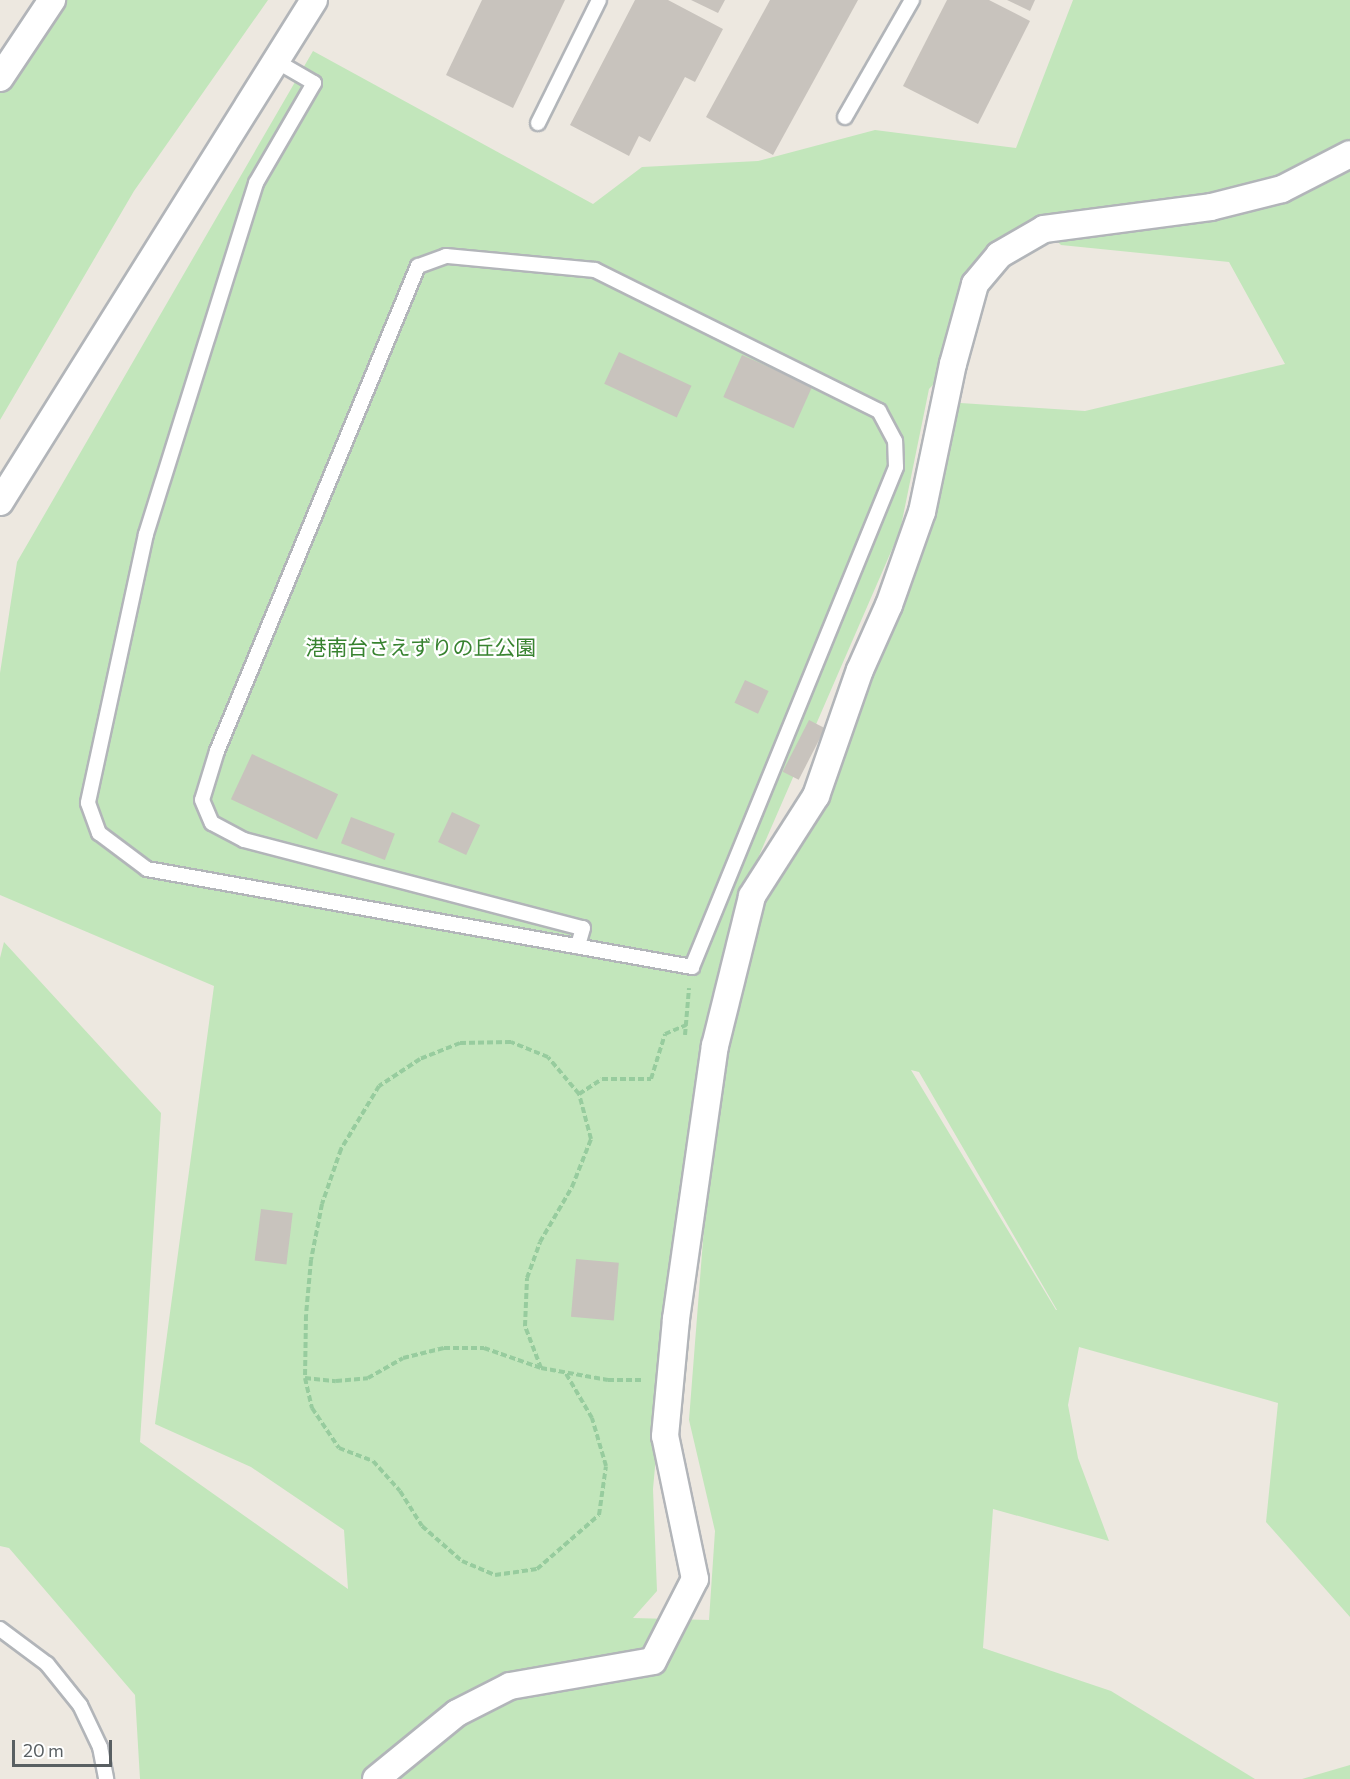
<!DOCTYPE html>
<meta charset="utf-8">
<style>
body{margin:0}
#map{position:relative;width:1350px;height:1779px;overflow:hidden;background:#ede8e0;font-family:Commissioner,"Noto Sans JP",sans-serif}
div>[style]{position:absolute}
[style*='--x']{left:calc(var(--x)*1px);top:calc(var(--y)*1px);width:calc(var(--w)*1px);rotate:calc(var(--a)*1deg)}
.green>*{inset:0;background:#c2e6bb}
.building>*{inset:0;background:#c8c3bd;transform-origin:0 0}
.path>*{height:4px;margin-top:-2px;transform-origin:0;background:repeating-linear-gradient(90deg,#97cc9e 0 6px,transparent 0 9px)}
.roads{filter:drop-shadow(2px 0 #b2b5b9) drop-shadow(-2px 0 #b2b5b9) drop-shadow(0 2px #b2b5b9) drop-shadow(0 -2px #b2b5b9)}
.service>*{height:14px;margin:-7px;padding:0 7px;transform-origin:7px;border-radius:7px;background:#fff}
.minor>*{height:26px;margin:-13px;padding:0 13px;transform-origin:13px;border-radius:13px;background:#fff}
span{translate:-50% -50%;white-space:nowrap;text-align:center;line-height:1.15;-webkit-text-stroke:4.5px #fff;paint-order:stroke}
.park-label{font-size:21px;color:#388330}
.scale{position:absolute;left:12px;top:1740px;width:100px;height:27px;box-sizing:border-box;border:3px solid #595f62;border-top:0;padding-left:8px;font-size:18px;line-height:21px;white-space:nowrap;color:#595f62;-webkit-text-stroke:4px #fff;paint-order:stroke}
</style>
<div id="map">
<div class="green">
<div style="clip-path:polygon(52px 0,268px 0,134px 191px,0 420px,0 78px)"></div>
<div style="clip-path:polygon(evenodd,1073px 0,1350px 0,1350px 1617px,1266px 1522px,1278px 1403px,1079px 1347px,1068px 1405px,1078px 1458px,1109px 1541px,993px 1509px,983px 1648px,1111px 1691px,1255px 1779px,140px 1779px,135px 1695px,9px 1548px,0 1546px,0 958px,4px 942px,161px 1113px,140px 1442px,348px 1589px,344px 1530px,251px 1467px,155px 1424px,214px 986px,0 895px,0 673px,17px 562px,313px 51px,593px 204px,642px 167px,758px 161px,875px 130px,1016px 148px,1073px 0,1044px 229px,1061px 245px,1229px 262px,1285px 364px,1085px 411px,945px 402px,923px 506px,889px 605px,860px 670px,816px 796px,752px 896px,720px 1022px,689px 1420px,715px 1531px,709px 1620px,633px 1618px,657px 1591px,653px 1489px,666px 1346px,692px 1156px,716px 1002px,745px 888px,900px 531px,929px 389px,953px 364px,975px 284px,999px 255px,1044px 229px,1073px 0,911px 1070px,919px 1072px,1057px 1310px,1056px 1310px,911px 1070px)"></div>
<div style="clip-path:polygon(1350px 1765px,1350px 1779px,1302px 1779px)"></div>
</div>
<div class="building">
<div style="clip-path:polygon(482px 0,565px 0,513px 108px,446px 75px)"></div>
<div style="clip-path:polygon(635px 0,668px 0,723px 29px,695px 82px,685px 77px,650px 142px,639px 136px,629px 156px,570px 125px)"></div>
<div style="clip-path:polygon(691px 0,725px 0,718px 13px)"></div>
<div style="clip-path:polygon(770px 0,858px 0,773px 155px,706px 117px)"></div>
<div style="clip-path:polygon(947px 0,989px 0,1030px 21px,978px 124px,903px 86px)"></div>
<div style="clip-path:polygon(1007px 0,1035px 0,1030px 11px)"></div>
<div style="left:619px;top:352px;width:80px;height:35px;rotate:25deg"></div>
<div style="left:742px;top:355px;width:77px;height:46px;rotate:24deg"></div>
<div style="left:745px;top:680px;width:26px;height:25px;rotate:25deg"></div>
<div style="left:809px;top:720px;width:18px;height:58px;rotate:27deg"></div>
<div style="left:252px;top:754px;width:95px;height:50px;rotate:25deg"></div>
<div style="left:452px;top:812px;width:31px;height:33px;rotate:25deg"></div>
<div style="left:351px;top:817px;width:47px;height:28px;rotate:21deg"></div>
<div style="left:261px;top:1209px;width:32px;height:52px;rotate:7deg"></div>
<div style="left:576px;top:1259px;width:43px;height:58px;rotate:5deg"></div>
</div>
<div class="path">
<div style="--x:685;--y:1035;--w:47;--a:-85.1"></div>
<div style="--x:579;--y:1094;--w:27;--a:-33"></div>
<div style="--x:602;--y:1079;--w:49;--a:0"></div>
<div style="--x:651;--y:1079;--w:47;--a:-72.7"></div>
<div style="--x:665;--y:1034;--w:23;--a:-23"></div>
<div style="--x:541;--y:1368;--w:45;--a:-110.9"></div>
<div style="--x:525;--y:1326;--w:48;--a:-87.6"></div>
<div style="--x:527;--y:1278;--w:38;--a:-70"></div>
<div style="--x:540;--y:1242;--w:64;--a:-59.8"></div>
<div style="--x:572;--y:1187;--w:52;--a:-68.4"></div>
<div style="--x:591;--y:1139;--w:47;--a:-104.9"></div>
<div style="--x:579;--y:1094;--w:48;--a:-130"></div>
<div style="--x:548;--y:1057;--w:40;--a:-158"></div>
<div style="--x:511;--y:1042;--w:51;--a:178.9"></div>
<div style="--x:460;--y:1043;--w:43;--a:158.2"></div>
<div style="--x:420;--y:1059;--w:49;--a:146.6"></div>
<div style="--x:379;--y:1086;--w:74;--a:121.1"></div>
<div style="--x:341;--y:1149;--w:58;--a:109.1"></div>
<div style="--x:322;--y:1204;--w:57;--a:101.1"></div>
<div style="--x:311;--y:1260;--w:55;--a:95.2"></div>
<div style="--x:306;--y:1315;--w:63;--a:90.9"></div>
<div style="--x:305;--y:1378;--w:31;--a:77"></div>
<div style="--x:312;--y:1408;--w:48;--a:56"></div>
<div style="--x:339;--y:1448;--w:36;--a:21"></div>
<div style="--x:373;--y:1461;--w:40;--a:48"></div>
<div style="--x:400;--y:1491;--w:41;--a:57.8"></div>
<div style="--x:422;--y:1526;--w:53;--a:41.2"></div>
<div style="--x:462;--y:1561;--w:36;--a:23"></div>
<div style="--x:495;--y:1575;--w:42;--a:-8.1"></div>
<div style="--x:537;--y:1569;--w:82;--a:-41.1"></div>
<div style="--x:599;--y:1515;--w:49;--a:-81.9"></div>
<div style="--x:606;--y:1466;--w:50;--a:-106.3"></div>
<div style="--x:592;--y:1418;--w:53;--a:-120.4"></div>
<div style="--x:305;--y:1378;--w:31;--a:6"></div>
<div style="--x:336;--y:1381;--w:32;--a:-5"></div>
<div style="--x:368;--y:1378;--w:40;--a:-29.7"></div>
<div style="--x:403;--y:1358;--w:42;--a:-13.7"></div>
<div style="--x:444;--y:1348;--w:40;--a:0"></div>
<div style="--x:484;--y:1348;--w:60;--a:19.3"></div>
<div style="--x:541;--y:1368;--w:68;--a:10.2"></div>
<div style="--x:608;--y:1380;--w:34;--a:0"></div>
</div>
<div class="roads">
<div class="service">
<div style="--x:276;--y:61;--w:44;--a:30.1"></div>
<div style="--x:314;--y:83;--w:116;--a:120.1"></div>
<div style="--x:256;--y:183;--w:368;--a:107.4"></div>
<div style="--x:146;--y:534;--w:275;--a:102.2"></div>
<div style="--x:88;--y:803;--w:32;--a:70"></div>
<div style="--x:99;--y:833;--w:60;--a:36.9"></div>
<div style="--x:147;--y:869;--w:554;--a:10.19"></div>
<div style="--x:692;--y:967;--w:540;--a:-67.8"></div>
<div style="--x:896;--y:467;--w:26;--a:-92"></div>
<div style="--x:895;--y:441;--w:34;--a:-118"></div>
<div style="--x:879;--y:411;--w:317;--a:-153.6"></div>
<div style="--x:595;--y:270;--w:150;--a:-174.6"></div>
<div style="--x:446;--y:256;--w:30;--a:160"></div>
<div style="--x:418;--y:266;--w:525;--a:112.51"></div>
<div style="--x:217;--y:751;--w:51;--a:107"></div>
<div style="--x:202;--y:800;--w:25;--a:67"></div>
<div style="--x:212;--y:823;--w:36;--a:28"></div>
<div style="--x:244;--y:840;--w:350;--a:14.6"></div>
<div style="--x:583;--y:928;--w:19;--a:106"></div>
<div style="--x:845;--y:117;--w:135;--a:-60.2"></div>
<div style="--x:538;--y:123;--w:137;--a:-63.6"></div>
<div style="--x:0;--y:1629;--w:59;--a:36.7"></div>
<div style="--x:47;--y:1664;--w:53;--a:51.2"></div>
<div style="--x:80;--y:1705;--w:47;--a:64.5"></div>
<div style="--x:100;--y:1747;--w:33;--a:79"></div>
</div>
<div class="minor">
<div style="--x:0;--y:78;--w:94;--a:-56.3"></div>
<div style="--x:0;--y:502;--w:592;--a:-57.97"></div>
<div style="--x:376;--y:1779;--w:104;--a:-39.2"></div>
<div style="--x:457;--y:1713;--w:59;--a:-27"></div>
<div style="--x:510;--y:1686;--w:145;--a:-9.9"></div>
<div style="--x:653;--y:1661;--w:92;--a:-62.9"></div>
<div style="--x:695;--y:1579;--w:146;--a:-101.8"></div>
<div style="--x:665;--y:1436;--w:118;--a:-84.6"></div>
<div style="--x:676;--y:1319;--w:276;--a:-81.9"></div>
<div style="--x:715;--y:1046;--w:154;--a:-76.1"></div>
<div style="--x:752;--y:896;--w:119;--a:-57.4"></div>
<div style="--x:816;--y:796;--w:133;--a:-70.8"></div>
<div style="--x:860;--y:670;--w:71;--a:-66"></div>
<div style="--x:889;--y:605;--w:99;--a:-70.5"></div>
<div style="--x:922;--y:512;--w:151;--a:-78.2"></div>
<div style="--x:953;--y:364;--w:83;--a:-74.6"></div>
<div style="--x:975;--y:284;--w:38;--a:-50"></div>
<div style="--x:999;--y:255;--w:52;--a:-30"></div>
<div style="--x:1044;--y:229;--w:168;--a:-7.5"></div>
<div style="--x:1211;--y:207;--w:73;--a:-14.2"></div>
<div style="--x:1282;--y:189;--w:76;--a:-27.2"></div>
</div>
</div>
<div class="park-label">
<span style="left:421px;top:647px">港南台さえずりの丘公園</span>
</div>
<div class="scale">20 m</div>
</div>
